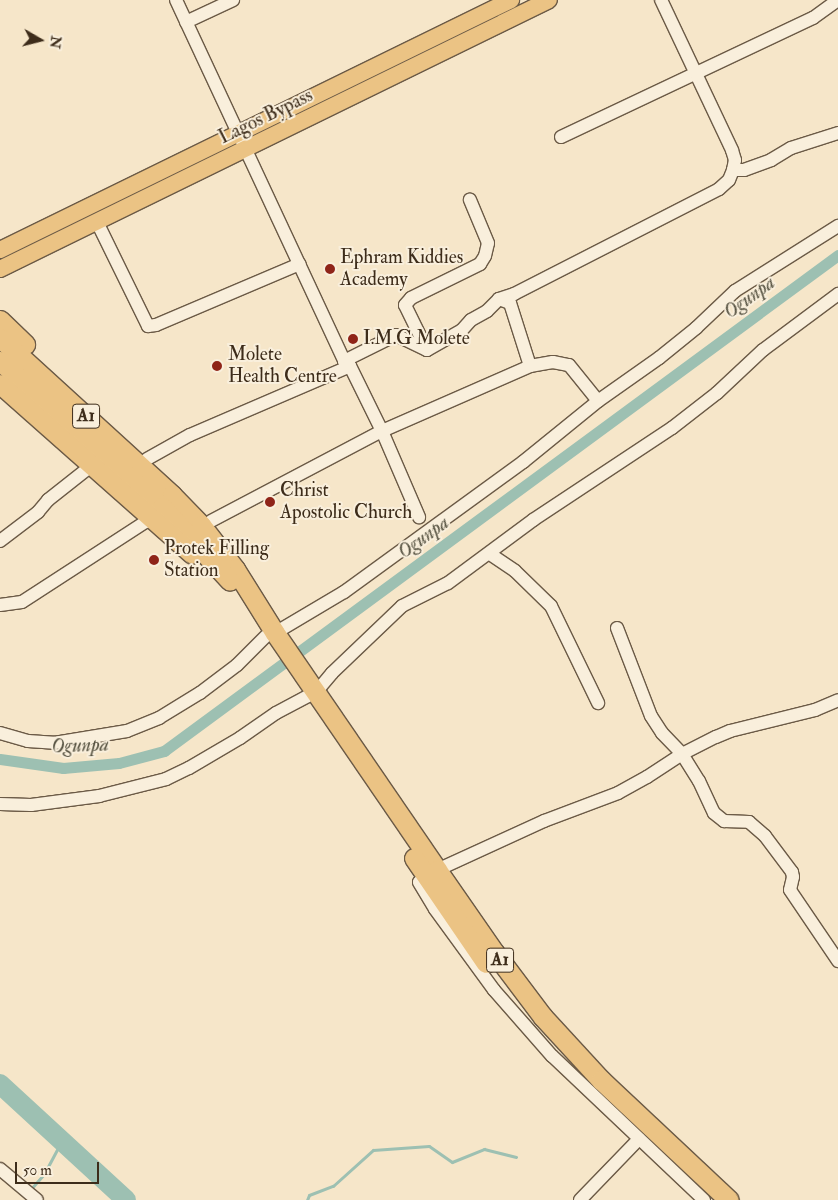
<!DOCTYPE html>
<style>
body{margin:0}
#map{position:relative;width:838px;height:1200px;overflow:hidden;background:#f6e6c9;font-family:"IM FELL Double Pica",serif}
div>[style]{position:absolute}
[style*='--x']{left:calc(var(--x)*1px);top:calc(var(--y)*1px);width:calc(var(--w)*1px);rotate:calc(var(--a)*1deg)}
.stream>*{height:3px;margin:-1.5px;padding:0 1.5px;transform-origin:1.5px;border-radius:1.5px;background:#9dc0b2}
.canal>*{height:11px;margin:-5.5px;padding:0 5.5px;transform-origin:5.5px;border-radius:5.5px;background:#9dc0b2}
.river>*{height:20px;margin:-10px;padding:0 10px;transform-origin:10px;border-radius:10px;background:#9dc0b2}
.roads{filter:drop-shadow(1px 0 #6b5a46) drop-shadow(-1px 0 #6b5a46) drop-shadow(0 1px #6b5a46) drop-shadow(0 -1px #6b5a46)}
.minor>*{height:12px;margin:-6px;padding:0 6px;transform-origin:6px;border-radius:6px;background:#f9efdc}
.major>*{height:16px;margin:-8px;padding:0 8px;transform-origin:8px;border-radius:8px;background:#ebc384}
.highway>*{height:19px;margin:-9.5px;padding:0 9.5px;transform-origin:9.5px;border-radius:9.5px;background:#ebc384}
.dots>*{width:14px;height:14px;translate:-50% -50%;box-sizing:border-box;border:2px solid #f9efdc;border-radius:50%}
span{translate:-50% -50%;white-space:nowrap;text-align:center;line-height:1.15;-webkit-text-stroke:4px #f9efdc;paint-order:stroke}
.shield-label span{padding:1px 4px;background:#f9efdc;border:1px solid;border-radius:4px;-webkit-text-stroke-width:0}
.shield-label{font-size:18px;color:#3d2c1a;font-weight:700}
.street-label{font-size:19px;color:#3d2c1a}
.poi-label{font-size:19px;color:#3d2c1a}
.left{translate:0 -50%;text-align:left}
.water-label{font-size:20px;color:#555140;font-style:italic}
.north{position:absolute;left:15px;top:15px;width:50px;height:50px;-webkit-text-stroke:4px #f9efdc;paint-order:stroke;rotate:98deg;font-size:14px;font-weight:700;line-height:20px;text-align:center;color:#3d2c1a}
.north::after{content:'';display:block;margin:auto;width:18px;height:22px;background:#3d2c1a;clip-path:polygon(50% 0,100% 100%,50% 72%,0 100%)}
.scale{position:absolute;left:15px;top:1162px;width:84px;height:22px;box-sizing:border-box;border:2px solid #3d2c1a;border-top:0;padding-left:6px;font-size:15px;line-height:18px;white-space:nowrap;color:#3d2c1a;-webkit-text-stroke:4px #f9efdc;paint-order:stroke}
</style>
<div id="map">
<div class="stream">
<div style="--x:30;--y:1190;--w:21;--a:-49"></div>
<div style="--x:44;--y:1174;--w:38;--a:-62"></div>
<div style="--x:307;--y:1200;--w:5;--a:-68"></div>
<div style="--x:309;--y:1195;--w:26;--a:-21"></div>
<div style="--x:333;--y:1186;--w:54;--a:-42"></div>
<div style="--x:373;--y:1150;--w:56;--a:-4.1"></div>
<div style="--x:429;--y:1146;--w:28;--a:35"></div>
<div style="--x:452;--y:1162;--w:35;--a:-22"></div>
<div style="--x:484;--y:1149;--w:33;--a:14"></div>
</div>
<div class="canal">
<div style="--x:0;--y:759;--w:64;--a:8.1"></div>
<div style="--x:63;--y:768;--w:56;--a:-5.1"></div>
<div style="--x:119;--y:763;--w:47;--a:-14.9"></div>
<div style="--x:164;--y:751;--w:837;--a:-36.35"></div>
</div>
<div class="river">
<div style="--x:0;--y:1084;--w:171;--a:42.6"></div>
</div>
<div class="roads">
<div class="minor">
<div style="--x:176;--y:0;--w:398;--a:65"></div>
<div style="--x:344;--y:361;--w:8;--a:40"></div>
<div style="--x:350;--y:366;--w:72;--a:63.8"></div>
<div style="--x:382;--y:431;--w:94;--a:66.7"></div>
<div style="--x:186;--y:22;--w:52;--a:-25.1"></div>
<div style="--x:561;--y:137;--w:279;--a:-25.3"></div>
<div style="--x:813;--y:18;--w:31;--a:-36"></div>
<div style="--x:733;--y:170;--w:11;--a:0"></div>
<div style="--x:744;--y:170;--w:29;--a:-20"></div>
<div style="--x:771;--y:160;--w:23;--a:-31"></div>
<div style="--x:791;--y:148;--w:49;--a:-17.7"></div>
<div style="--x:97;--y:222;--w:116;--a:63.9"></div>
<div style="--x:148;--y:326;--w:8;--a:-7"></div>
<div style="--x:156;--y:325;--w:156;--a:-23"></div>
<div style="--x:427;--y:350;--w:50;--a:-116.1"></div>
<div style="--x:405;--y:305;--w:9;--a:-49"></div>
<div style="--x:411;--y:298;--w:77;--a:-26.2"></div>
<div style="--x:480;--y:264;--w:9;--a:-58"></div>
<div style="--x:485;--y:256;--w:13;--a:-77"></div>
<div style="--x:488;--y:243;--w:47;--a:-112.7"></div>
<div style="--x:344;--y:361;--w:58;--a:-26.6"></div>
<div style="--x:396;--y:335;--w:34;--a:26"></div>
<div style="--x:427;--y:350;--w:40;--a:-29.7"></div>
<div style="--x:462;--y:330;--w:13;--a:-48"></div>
<div style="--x:471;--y:320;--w:18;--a:-29"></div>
<div style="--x:487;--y:311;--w:17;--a:-45"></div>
<div style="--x:530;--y:366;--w:66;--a:-107.6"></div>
<div style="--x:510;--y:303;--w:12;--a:-160"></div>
<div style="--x:499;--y:299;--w:16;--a:-18"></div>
<div style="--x:514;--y:294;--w:230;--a:-27.1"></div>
<div style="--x:719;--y:189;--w:13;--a:-42"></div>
<div style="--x:729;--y:180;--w:11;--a:-68"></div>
<div style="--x:733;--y:170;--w:10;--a:-79"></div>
<div style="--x:735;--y:160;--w:10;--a:-107"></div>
<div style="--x:732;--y:150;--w:166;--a:-115.3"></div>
<div style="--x:147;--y:459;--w:49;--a:-29.2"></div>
<div style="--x:190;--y:435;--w:174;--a:-23.3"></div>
<div style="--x:211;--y:521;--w:193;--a:-27.8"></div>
<div style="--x:382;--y:431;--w:162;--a:-23.7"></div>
<div style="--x:530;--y:366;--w:23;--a:-10"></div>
<div style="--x:553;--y:362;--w:16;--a:11"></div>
<div style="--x:569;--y:365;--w:46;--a:51.1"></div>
<div style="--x:0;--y:541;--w:48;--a:-37.3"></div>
<div style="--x:38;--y:512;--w:16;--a:-50"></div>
<div style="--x:48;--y:500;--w:48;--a:-38.3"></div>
<div style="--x:490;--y:554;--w:30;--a:34"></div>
<div style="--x:515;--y:571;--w:50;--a:44.2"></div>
<div style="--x:551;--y:606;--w:108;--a:64.1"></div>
<div style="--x:0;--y:605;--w:22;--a:-8"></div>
<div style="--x:22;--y:602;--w:147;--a:-33"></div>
<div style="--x:145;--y:522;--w:7;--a:-16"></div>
<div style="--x:617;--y:628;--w:94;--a:68.9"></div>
<div style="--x:651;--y:716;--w:20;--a:57"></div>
<div style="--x:662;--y:733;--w:29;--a:46"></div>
<div style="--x:682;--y:754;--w:32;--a:58"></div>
<div style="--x:699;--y:781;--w:35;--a:65"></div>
<div style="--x:714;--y:813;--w:13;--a:39"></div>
<div style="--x:724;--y:821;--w:25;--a:2"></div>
<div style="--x:749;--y:822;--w:21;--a:41"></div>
<div style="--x:765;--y:836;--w:45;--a:53.1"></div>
<div style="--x:792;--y:872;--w:5;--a:79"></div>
<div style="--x:793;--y:877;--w:13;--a:103"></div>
<div style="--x:790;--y:890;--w:86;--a:55.9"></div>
<div style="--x:275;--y:633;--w:80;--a:-30.7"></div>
<div style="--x:344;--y:592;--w:221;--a:-36"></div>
<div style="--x:523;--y:462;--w:97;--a:-39.1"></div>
<div style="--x:598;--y:401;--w:75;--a:-35.2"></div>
<div style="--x:659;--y:358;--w:48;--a:-39"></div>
<div style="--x:696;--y:328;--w:54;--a:-43.5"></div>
<div style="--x:735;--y:291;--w:122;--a:-32.3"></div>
<div style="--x:317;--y:691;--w:23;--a:-50"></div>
<div style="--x:332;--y:673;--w:97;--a:-43.7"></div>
<div style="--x:402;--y:606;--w:51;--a:-26.6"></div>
<div style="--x:448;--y:583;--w:106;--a:-36.5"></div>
<div style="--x:533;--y:520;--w:167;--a:-33.5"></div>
<div style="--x:672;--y:428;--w:57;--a:-37.9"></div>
<div style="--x:717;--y:393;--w:63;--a:-43.1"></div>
<div style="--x:763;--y:350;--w:94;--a:-36.7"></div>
<div style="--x:0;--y:733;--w:29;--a:16"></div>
<div style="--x:28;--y:741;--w:26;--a:4"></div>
<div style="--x:54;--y:743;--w:74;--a:-9.3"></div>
<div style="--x:127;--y:731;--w:35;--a:-22"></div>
<div style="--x:159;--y:718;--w:48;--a:-31.4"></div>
<div style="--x:200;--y:693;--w:46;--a:-37.1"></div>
<div style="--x:237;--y:665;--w:41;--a:-45"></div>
<div style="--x:0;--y:804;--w:31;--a:2"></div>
<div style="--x:31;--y:805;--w:69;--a:-7.5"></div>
<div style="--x:99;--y:796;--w:69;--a:-14.2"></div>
<div style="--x:166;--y:779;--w:25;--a:-26"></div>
<div style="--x:189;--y:768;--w:59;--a:-30.5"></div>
<div style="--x:240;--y:738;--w:44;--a:-34.8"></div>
<div style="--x:276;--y:713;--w:36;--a:-28"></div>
<div style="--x:0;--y:1169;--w:48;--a:40"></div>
<div style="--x:580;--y:1200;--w:85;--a:-46"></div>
<div style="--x:704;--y:1200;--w:209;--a:-136.5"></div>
<div style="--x:552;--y:1056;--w:88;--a:-131.3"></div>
<div style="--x:494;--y:990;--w:100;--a:-126.1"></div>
<div style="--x:435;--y:909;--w:31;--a:-121"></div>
<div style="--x:419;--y:882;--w:22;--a:-34"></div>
<div style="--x:437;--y:870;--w:118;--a:-24.6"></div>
<div style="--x:544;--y:821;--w:79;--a:-20.7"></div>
<div style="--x:618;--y:793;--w:33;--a:-29"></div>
<div style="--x:647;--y:777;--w:42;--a:-33.3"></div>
<div style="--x:682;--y:754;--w:38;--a:-27"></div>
<div style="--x:716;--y:737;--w:15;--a:-23"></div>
<div style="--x:730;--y:731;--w:88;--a:-13.9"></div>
<div style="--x:815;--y:710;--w:25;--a:-23"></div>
</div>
<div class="major">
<div style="--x:0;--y:250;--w:569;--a:-26.07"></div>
<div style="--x:0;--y:269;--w:611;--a:-26.1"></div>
</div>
<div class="highway">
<div style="--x:0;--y:320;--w:35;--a:44"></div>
<div style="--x:0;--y:338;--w:233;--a:42.4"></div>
<div style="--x:172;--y:495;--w:42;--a:46"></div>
<div style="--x:201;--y:525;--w:56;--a:52.3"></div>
<div style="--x:235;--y:569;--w:75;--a:58"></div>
<div style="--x:275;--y:633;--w:287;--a:55.6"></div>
<div style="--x:437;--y:870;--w:100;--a:55.2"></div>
<div style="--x:494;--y:952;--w:81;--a:53"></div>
<div style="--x:543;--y:1017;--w:86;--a:47.4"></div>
<div style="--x:601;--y:1080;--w:175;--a:43.2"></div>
<div style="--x:0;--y:361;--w:218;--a:42"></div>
<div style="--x:162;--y:507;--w:100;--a:47.4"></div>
<div style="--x:0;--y:384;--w:256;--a:41.5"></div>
<div style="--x:414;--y:858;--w:127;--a:55.6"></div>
</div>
</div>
<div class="dots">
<div style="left:330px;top:269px;background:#8f2418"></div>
<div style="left:353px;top:339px;background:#8f2418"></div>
<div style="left:217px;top:366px;background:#8f2418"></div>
<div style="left:270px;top:502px;background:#8f2418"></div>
<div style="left:154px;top:560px;background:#8f2418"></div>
</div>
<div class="shield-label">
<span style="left:86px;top:416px">A1</span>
<span style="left:500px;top:960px">A1</span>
</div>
<div class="street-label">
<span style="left:266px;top:117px;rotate:-26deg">Lagos Bypass</span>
</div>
<div class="poi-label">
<span class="left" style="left:340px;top:269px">Ephram Kiddies<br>Academy</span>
<span class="left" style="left:363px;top:339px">I.M.G Molete</span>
<span class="left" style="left:228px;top:366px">Molete<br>Health Centre</span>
<span class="left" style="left:280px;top:502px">Christ<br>Apostolic Church</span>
<span class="left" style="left:164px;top:560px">Protek Filling<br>Station</span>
</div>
<div class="water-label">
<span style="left:749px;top:297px;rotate:-36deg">Ogunpa</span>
<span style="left:423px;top:537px;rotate:-36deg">Ogunpa</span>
<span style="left:80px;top:745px;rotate:-2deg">Ogunpa</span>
</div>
<div class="north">N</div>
<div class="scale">50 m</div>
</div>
